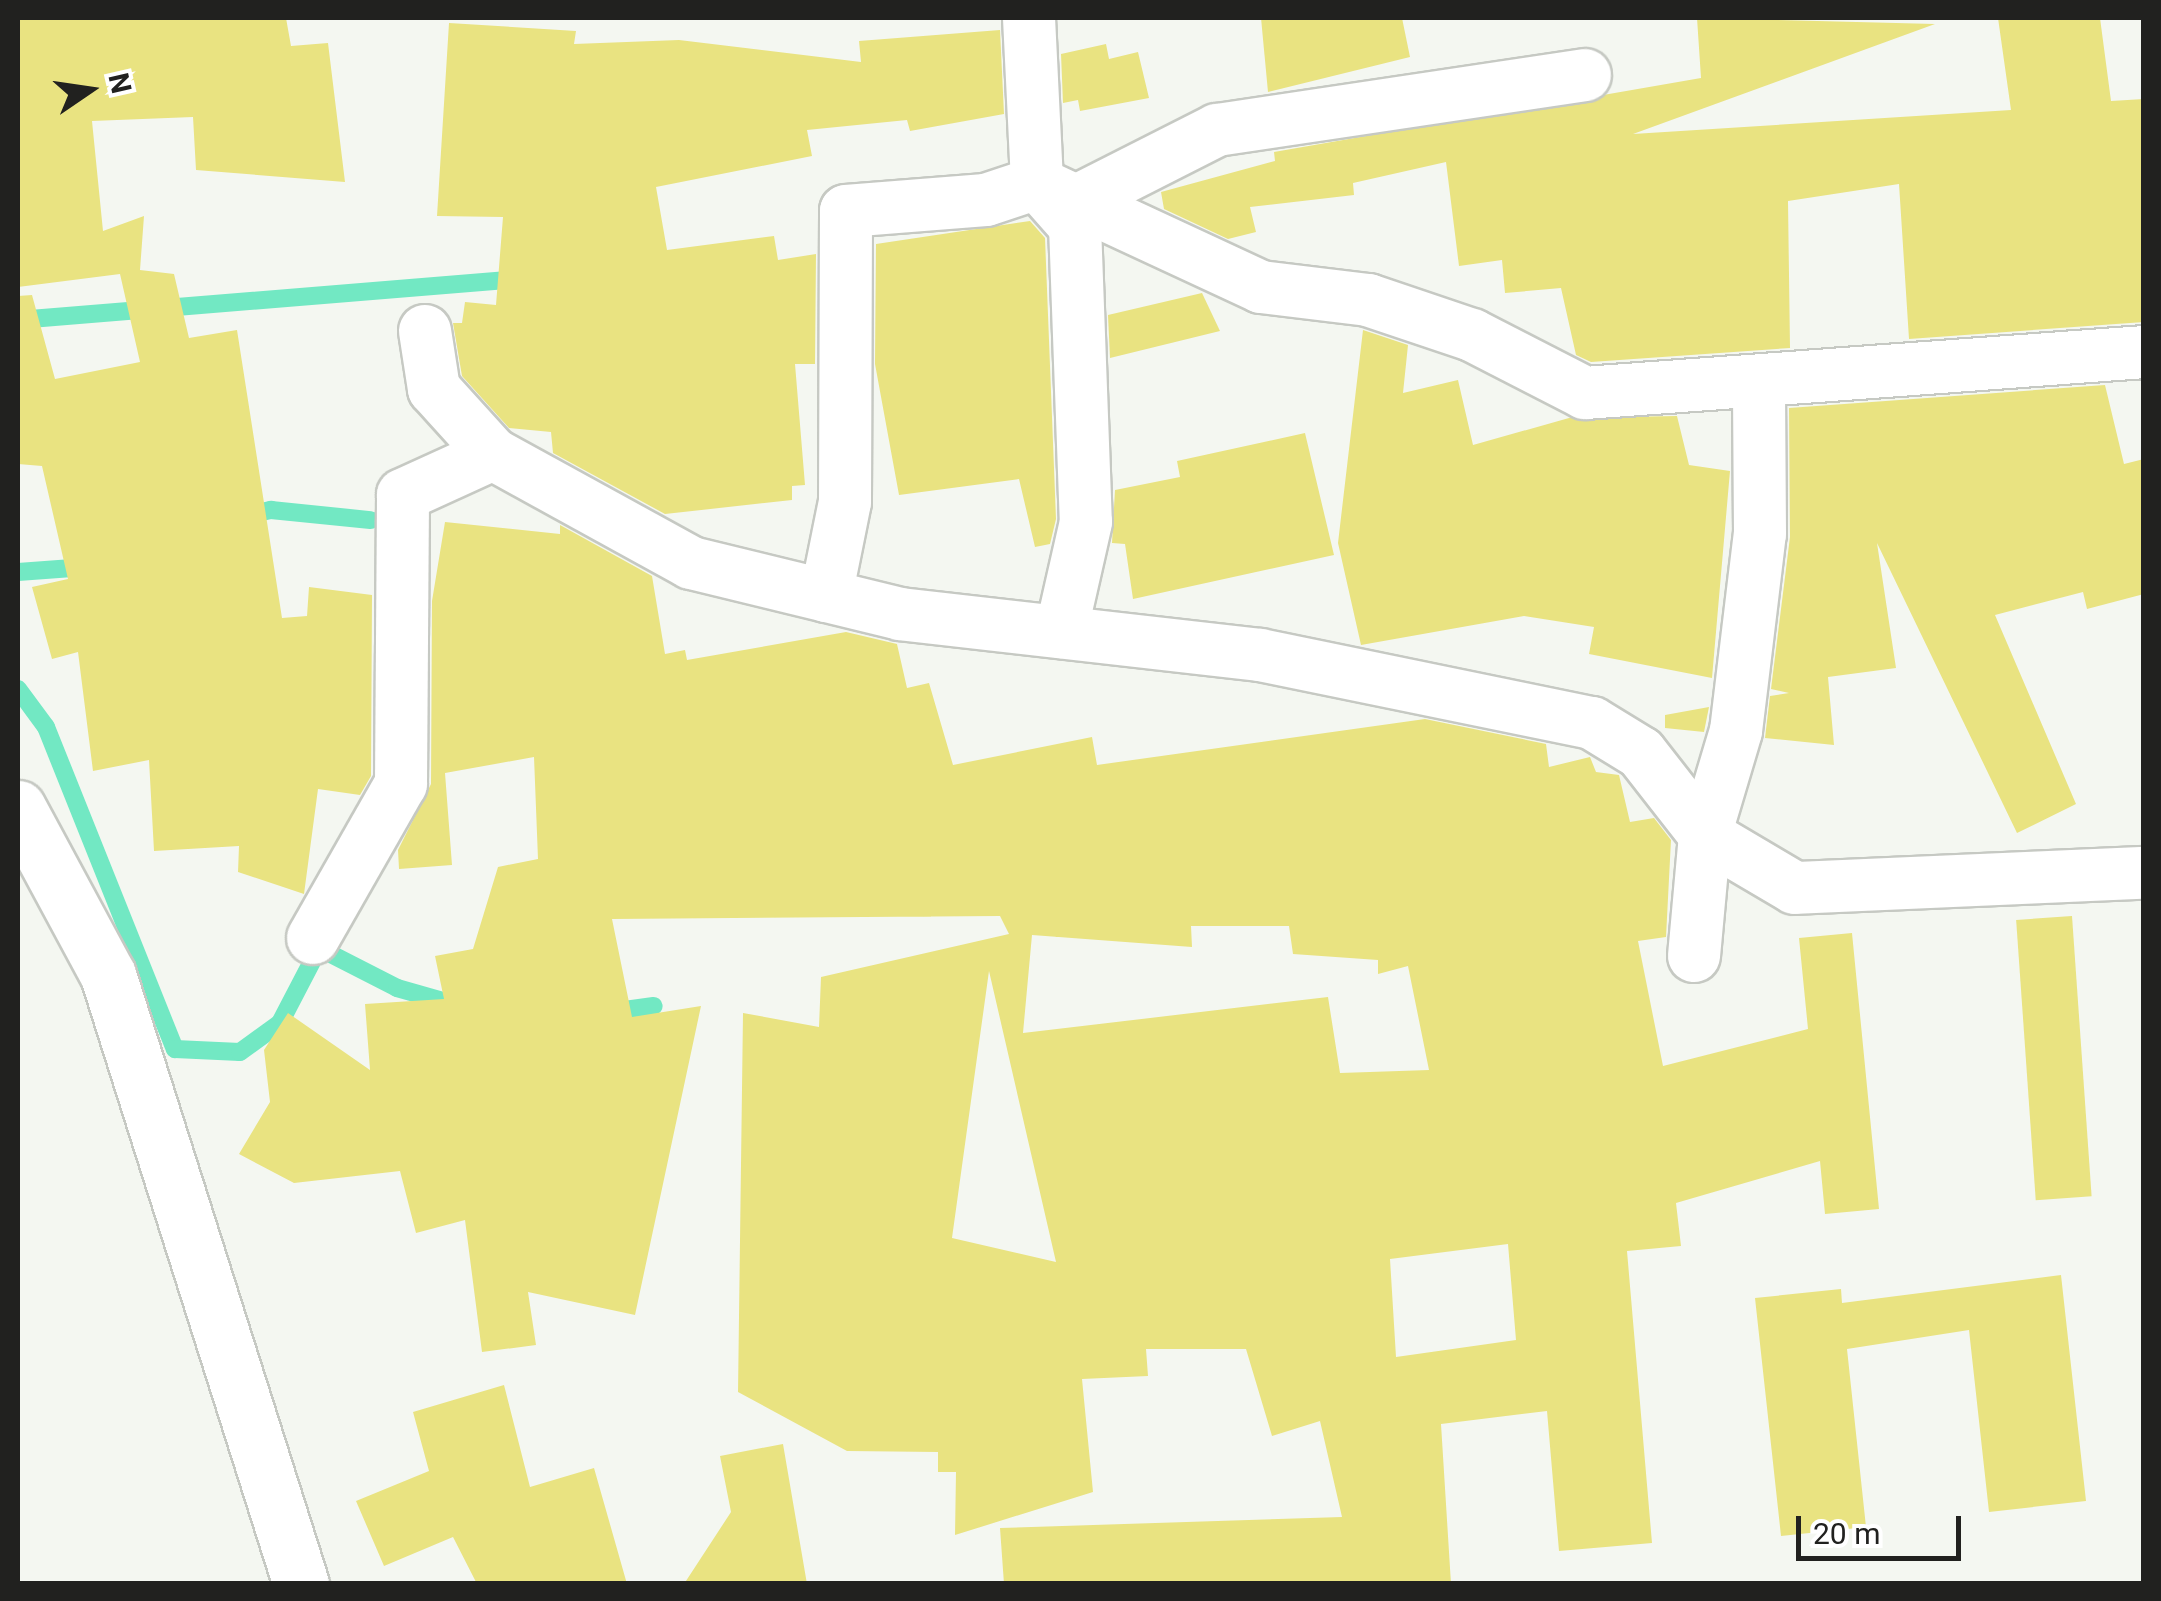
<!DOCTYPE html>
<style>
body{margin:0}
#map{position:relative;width:2161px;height:1601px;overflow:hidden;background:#f4f7f1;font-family:Roboto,sans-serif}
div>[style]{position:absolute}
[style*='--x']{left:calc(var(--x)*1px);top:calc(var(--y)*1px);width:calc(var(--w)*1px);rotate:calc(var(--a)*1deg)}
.stream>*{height:18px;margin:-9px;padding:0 9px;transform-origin:9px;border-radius:9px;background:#72e8c3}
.building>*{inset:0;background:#e9e381;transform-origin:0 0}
.roads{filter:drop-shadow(2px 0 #c6c9c3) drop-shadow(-2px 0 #c6c9c3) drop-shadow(0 2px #c6c9c3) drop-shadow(0 -2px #c6c9c3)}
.minor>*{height:52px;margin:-26px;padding:0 26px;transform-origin:26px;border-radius:26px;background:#fff}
.secondary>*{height:55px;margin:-27.5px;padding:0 27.5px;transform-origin:27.5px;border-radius:27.5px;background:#fff}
span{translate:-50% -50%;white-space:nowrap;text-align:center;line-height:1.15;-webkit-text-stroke:8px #fff;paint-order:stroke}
.frame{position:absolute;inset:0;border:20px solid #21211f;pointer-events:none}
.north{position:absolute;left:40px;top:40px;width:100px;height:100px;-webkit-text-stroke:8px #fff;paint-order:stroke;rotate:77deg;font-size:28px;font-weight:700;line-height:40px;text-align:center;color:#21211f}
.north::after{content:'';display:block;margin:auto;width:35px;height:45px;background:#21211f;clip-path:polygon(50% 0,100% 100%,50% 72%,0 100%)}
.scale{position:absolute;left:1796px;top:1516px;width:165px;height:45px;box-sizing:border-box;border:5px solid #21211f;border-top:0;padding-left:12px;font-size:30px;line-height:35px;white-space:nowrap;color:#21211f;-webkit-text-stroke:8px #fff;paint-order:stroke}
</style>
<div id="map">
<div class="stream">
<div style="--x:18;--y:320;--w:504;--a:-4.67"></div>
<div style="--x:242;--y:517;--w:30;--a:-14"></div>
<div style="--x:271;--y:510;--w:100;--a:5.8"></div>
<div style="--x:18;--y:572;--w:68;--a:-4.2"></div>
<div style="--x:18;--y:689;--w:47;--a:53.6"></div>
<div style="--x:46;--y:727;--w:347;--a:68.2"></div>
<div style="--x:175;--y:1049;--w:65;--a:2.6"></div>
<div style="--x:240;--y:1052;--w:49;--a:-35.9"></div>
<div style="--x:280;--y:1023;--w:85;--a:-62.5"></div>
<div style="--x:319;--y:948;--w:88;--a:27.1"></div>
<div style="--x:397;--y:988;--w:62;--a:15.8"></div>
<div style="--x:610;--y:1012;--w:44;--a:-7.8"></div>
</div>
<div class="building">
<div style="clip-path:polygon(18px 18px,286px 18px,291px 46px,328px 43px,345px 182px,196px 170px,193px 117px,92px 121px,103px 231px,144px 216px,140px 270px,174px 274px,189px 338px,237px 330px,282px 618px,307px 616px,309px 587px,372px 595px,371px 776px,360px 795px,318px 789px,304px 894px,238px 872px,239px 846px,154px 851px,149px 760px,93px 771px,78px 652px,52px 659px,32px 587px,68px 579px,42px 466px,18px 464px,18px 296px,32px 295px,55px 379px,140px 362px,120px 274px,18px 287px)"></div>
<div style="clip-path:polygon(1261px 18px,1402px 18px,1410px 57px,1268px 92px)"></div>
<div style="clip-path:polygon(1697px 18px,1935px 24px,1633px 134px,2011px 110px,1998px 18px,2100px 18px,2111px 101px,2144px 99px,2144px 322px,1909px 339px,1899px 184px,1788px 201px,1790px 348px,1591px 362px,1576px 355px,1561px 288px,1505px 293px,1502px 260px,1459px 266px,1446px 162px,1353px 183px,1354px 195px,1250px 207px,1256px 232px,1228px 239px,1164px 209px,1161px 192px,1275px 161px,1274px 152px,1701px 78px)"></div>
<div style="clip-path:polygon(449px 23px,576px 31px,574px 44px,679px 40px,861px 62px,859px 41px,1000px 30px,1004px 114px,910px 131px,907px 120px,807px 130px,812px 156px,656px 187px,667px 250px,774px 236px,778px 260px,816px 254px,815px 364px,795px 364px,805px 485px,792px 486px,792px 500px,665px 514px,553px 453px,551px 432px,509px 428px,462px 376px,453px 323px,462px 323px,465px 302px,496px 305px,503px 217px,437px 216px)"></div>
<div style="clip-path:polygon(1106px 44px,1109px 59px,1138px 52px,1149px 98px,1080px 111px,1078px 100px,1063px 103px,1061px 54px)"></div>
<div style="clip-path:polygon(1030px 221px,1045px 238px,1056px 519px,1050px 544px,1035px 547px,1019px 479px,899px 495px,875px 364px,876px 244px)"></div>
<div style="clip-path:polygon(1202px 293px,1220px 331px,1110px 358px,1108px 315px)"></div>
<div style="clip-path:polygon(1363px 330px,1408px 345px,1403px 393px,1458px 380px,1473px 445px,1569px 418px,1677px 416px,1689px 465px,1730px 471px,1712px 678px,1589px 654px,1594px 627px,1524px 616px,1361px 645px,1338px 543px)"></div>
<div style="clip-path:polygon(2105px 385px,2124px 464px,2144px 459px,2144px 594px,2087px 609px,2083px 592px,1995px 615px,2076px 804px,2017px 833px,1877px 543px,1896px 668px,1828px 677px,1834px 745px,1765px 738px,1770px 696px,1789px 693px,1771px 689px,1790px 537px,1789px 408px)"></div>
<div style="clip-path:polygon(1305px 433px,1334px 555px,1133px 599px,1125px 544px,1112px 543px,1115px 490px,1180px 477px,1177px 461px)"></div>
<div style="clip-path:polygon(evenodd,445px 522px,560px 534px,560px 525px,652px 576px,665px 654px,685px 650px,687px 660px,846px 632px,897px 644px,907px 688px,929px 683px,953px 765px,1092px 737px,1097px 765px,1425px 719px,1546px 744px,1549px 767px,1590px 757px,1596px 772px,1619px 775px,1630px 822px,1654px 818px,1671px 840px,1666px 937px,1638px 941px,1663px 1066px,1808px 1029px,1799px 938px,1852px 933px,1879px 1209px,1825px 1214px,1820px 1161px,1676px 1203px,1681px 1246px,1627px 1251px,1652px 1543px,1559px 1551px,1547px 1411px,1441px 1424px,1451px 1584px,1004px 1584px,1000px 1528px,1342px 1517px,1320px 1421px,1272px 1436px,1246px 1349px,1146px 1349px,1148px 1376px,1082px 1379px,1093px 1492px,955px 1535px,956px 1472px,938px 1472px,938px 1452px,847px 1451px,738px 1392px,743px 1013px,819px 1027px,821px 977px,1009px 934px,1000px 916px,612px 919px,632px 1017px,701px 1006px,635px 1315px,528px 1292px,536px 1345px,482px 1352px,465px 1220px,416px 1233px,400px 1171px,294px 1183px,239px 1154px,270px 1102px,264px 1050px,288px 1013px,370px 1070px,365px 1004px,444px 999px,435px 956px,473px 949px,498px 867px,538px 859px,534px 757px,445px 773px,452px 865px,399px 869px,398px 850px,431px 784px,432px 601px,445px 522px,1191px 926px,1289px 926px,1293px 954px,1378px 960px,1378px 974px,1408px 966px,1429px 1070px,1340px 1073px,1328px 997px,1023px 1033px,1032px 935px,1192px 947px,1191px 926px,445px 522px,989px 971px,1004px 1036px,1056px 1262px,952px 1238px,989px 971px,445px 522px,1508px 1244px,1516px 1340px,1396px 1357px,1390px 1259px,1508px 1244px)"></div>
<div style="clip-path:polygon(1709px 707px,1704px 732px,1665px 728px,1665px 715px)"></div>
<div style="left:2072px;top:916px;width:281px;height:56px;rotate:86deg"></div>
<div style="clip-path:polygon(2061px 1275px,2086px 1501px,1989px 1512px,1969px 1330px,1847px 1349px,1866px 1527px,1781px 1536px,1755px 1298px,1841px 1289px,1842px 1303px)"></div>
<div style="clip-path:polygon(504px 1385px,530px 1487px,594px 1468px,627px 1584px,477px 1584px,453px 1537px,384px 1566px,356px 1501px,429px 1471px,413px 1412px)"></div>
<div style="clip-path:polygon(783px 1444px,807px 1584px,684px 1584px,731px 1512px,720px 1456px)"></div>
</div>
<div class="roads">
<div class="minor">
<div style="--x:1029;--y:18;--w:165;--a:87.2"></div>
<div style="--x:1037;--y:183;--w:57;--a:48.5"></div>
<div style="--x:1075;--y:226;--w:296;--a:87.9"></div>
<div style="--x:1086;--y:522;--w:113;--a:102.8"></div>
<div style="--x:1079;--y:200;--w:155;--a:-26.9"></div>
<div style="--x:1217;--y:130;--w:372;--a:-8.5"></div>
<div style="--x:425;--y:331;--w:59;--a:81.2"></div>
<div style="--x:434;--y:389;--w:88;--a:47.8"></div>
<div style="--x:493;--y:454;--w:226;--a:28.8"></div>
<div style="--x:691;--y:563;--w:215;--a:13.7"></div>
<div style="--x:900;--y:614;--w:362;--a:6.5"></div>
<div style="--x:1260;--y:655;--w:339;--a:11.6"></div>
<div style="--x:1592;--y:723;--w:57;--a:31.5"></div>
<div style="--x:1641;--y:753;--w:104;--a:52"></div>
<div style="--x:826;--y:596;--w:96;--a:-78.6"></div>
<div style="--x:845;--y:502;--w:291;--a:-89.8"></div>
<div style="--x:846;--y:211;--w:140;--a:-4.5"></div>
<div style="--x:986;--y:200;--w:54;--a:-18.4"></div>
<div style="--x:1037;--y:183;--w:247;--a:24.9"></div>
<div style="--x:1261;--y:287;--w:108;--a:6.9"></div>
<div style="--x:1368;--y:300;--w:110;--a:18.6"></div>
<div style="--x:1472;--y:335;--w:127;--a:27.2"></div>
<div style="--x:1585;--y:393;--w:561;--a:-4.19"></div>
<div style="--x:1705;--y:835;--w:109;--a:-73.4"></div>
<div style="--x:1736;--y:731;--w:198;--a:-83.1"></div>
<div style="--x:1760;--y:534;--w:150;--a:-90.4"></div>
<div style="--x:313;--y:938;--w:177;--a:-60.3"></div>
<div style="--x:401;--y:784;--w:289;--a:-89.6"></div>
<div style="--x:403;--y:495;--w:99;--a:-24.5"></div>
<div style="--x:1694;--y:956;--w:121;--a:-84.8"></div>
<div style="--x:1705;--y:835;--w:104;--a:30.5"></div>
<div style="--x:1795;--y:888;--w:349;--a:-2.5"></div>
</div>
<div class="secondary">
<div style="--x:18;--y:808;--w:190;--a:61.7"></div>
<div style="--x:108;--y:975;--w:639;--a:72.42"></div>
</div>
</div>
<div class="frame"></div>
<div class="north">N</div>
<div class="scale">20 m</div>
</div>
